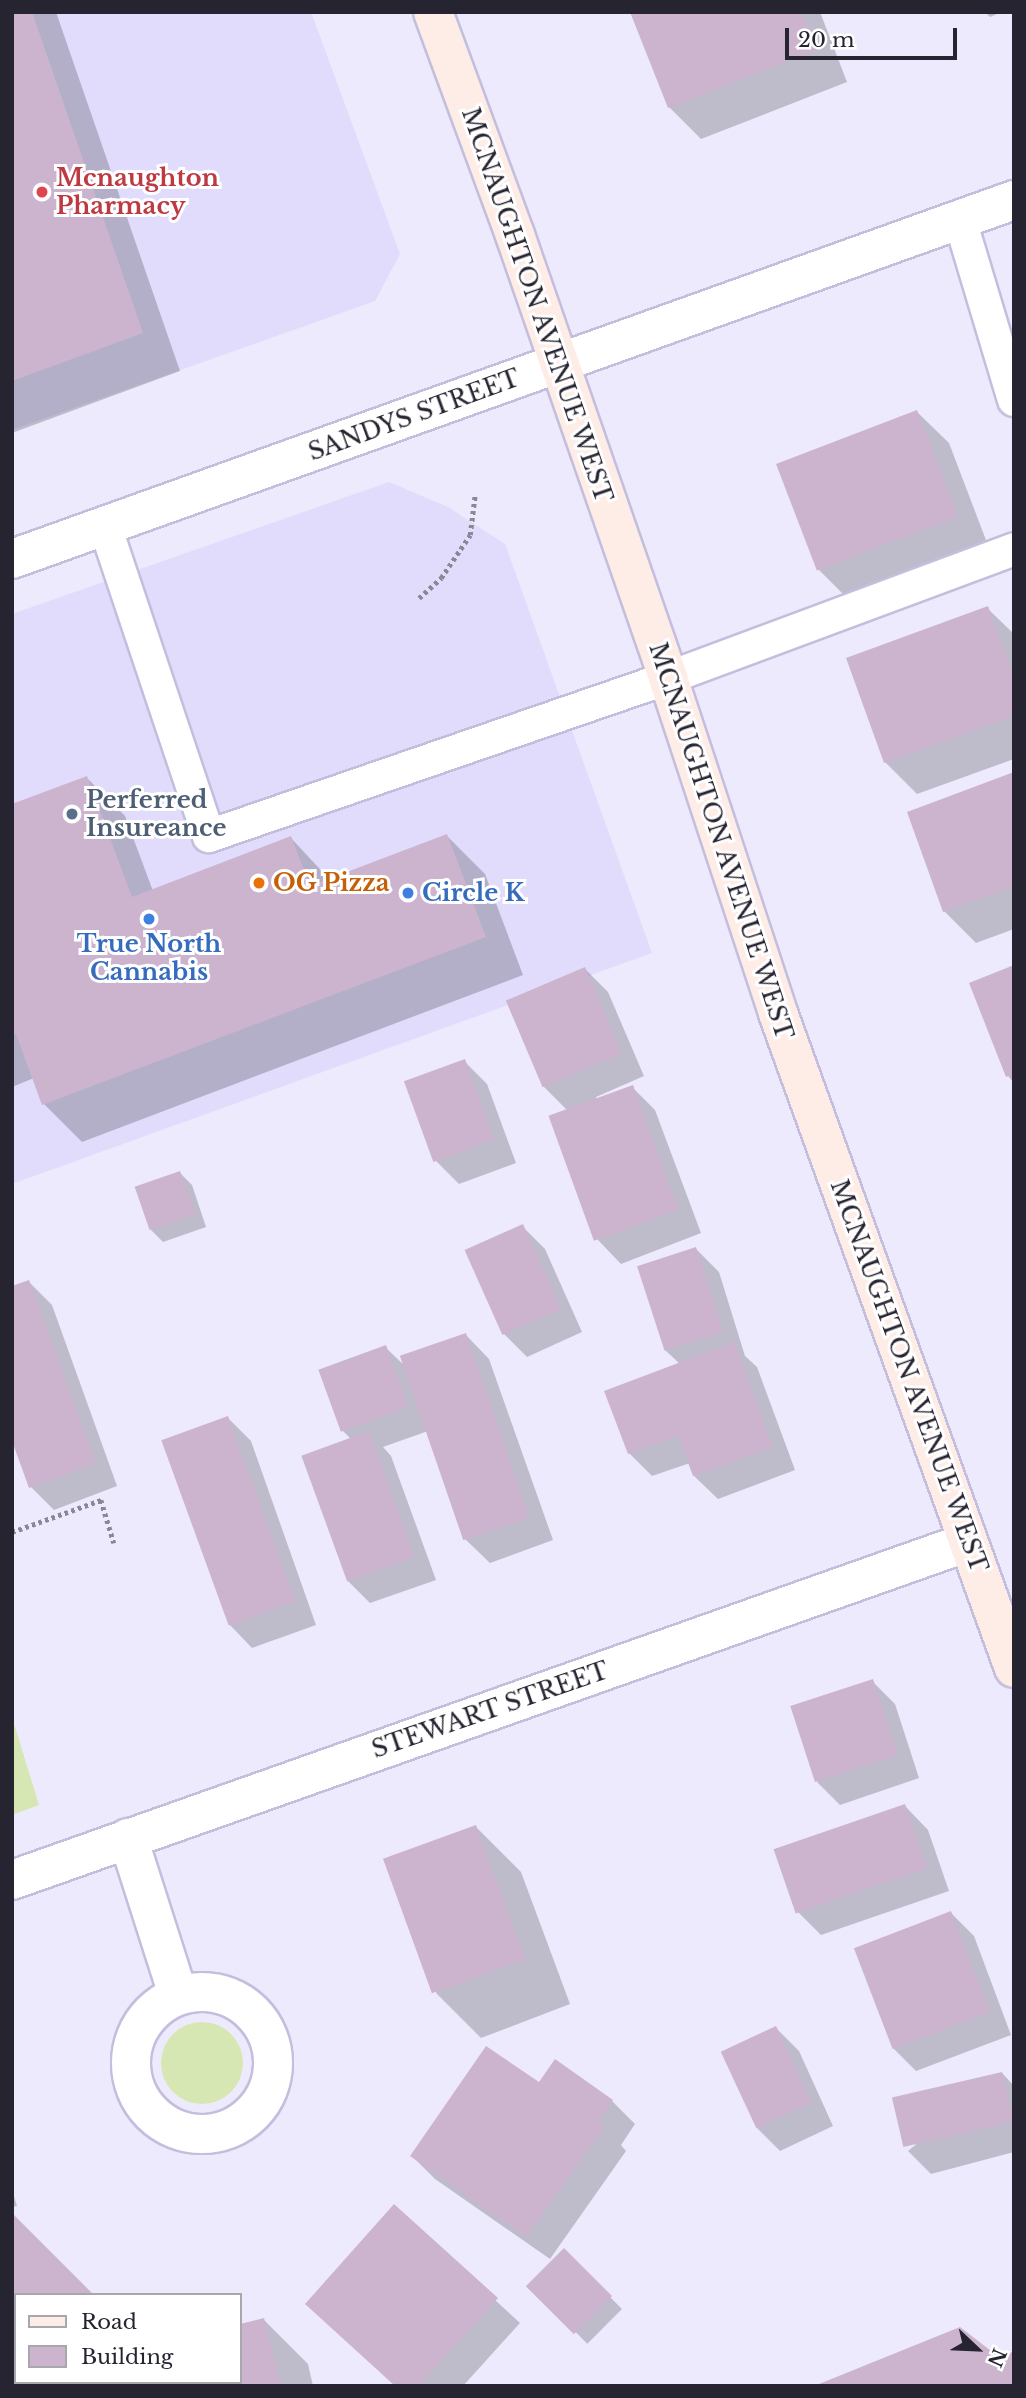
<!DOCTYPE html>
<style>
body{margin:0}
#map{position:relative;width:1026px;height:2398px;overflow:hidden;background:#eeeafe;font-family:"Libre Baskerville",serif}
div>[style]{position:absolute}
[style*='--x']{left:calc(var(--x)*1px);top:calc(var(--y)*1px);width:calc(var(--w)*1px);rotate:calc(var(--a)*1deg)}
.built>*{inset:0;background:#e1dbfc}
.green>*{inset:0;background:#d7e7b4}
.round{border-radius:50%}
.shadow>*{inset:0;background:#0003;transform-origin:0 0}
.building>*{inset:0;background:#ccb4cf;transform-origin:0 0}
.path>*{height:4.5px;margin-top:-2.25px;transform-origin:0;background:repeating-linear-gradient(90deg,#8a8797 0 3.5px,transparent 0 7px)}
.roads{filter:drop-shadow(2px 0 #c4bede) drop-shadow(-2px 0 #c4bede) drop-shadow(0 2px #c4bede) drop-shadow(0 -2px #c4bede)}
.service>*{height:32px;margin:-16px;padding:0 16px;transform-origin:16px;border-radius:16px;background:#fff}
.minor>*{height:38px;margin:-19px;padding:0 19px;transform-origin:19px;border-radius:19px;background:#fff}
.minor>.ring{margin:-19px;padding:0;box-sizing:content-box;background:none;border:38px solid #fff;border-radius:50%}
.tertiary>*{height:38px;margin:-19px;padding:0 19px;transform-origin:19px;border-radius:19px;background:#fff}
.secondary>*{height:38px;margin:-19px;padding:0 19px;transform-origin:19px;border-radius:19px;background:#feece6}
.dots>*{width:19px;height:19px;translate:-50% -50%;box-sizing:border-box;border:4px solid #fff;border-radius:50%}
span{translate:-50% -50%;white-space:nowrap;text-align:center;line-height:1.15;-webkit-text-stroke:6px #fff;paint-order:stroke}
.health-label{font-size:24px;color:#be3a42;font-weight:700}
.left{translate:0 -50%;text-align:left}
.street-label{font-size:24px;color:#262430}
.service-label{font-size:24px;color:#4e5e75;font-weight:700}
.food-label{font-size:24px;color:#c56008;font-weight:700}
.shop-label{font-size:24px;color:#366cbe;font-weight:700}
.frame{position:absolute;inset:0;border:14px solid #262430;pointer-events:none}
.legend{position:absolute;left:14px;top:2293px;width:228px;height:91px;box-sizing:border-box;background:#fff;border:2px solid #a8a7ac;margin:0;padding:9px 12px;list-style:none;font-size:21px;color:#262430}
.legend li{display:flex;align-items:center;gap:14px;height:35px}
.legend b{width:35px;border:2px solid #a8a7ac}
.north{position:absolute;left:942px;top:2314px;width:70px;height:70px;-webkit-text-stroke:5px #fff;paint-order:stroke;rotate:113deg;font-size:19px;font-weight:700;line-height:28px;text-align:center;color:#262430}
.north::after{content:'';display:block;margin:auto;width:24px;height:32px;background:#262430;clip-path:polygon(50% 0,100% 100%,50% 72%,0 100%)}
.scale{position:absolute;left:785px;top:28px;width:172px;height:32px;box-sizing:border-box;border:4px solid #262430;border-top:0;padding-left:9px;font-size:21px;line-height:24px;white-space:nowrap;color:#262430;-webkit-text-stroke:5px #fff;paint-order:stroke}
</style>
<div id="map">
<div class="built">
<div style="clip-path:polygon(12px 12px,311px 12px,400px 254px,375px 301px,12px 430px)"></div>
<div style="clip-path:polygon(389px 482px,448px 507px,505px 544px,652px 953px,12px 1184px,12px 614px)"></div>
</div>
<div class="green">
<div style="clip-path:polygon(12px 1717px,39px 1805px,12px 1815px)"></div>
<div class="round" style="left:161px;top:2022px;width:82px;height:82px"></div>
</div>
<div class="shadow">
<div style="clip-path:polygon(12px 12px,56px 12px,180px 371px,12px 433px)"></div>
<div style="clip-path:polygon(632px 12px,820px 12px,847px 82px,701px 139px,669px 107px)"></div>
<div style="clip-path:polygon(985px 12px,1002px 12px,990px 17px)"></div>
<div style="clip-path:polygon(917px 412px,949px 443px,989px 548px,850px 601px,818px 569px)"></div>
<div style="clip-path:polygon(987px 608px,1014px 634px,1014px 759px,917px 794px,885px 762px)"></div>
<div style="clip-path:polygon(1014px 774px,1014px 929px,976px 943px,944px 911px)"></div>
<div style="clip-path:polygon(87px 778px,125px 816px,153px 891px,291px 838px,330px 880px,447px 836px,485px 874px,523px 975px,82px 1142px,44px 1104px,34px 1078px,12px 1087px,12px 806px)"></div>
<div style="clip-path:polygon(1014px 967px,1014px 1083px,1008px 1076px,971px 984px)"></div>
<div style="clip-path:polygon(585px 969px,608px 992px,644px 1076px,596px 1097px,597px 1100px,632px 1087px,655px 1110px,701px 1233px,621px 1264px,598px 1240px,551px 1117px,568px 1111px,543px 1086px)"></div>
<div style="clip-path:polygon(464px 1061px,487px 1084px,516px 1163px,459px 1184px,436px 1161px)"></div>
<div style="clip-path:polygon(180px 1173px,192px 1185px,206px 1227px,163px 1242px,151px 1230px)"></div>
<div style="clip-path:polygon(522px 1226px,545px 1249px,582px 1332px,527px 1357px,504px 1334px)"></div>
<div style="clip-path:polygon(696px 1249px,719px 1272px,745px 1356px,757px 1367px,795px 1470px,718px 1499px,694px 1476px,690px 1463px,652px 1476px,629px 1453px,680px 1364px,665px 1350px)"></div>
<div style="clip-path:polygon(29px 1282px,52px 1305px,117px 1486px,54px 1510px,31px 1487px)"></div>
<div style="clip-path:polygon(466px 1335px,489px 1359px,553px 1540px,490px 1563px,466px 1540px,428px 1431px,383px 1447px,391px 1456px,436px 1580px,370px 1603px,347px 1580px,351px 1439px,342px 1430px,385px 1347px,406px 1367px)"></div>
<div style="clip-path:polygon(228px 1418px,251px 1441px,316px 1625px,252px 1648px,229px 1624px,163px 1441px)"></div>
<div style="clip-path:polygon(872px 1681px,895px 1704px,919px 1778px,840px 1805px,817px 1782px)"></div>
<div style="clip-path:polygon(905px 1806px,928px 1830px,949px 1891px,821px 1935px,798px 1912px)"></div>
<div style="clip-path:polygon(476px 1827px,521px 1872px,570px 2004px,481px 2038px,436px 1993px)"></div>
<div style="clip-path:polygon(951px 1913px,974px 1936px,1011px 2035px,916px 2071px,893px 2048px)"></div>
<div style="clip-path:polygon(776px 2028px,799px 2051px,833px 2126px,780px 2151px,757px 2128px)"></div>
<div style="clip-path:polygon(556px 2061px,612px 2101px,635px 2124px,621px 2145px,626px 2151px,550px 2259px,435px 2179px,412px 2156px,540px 2084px)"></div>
<div style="clip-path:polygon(1002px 2073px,1014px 2086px,1014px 2152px,931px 2174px,908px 2151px)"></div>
<div style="clip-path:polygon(12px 2190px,17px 2206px,12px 2207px)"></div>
<div style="clip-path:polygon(394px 2207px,520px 2323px,463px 2386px,395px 2386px)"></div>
<div style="left:564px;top:2251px;width:82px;height:49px;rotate:45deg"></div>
<div style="clip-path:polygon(264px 2320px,308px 2364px,313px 2386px,136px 2386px,240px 2382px,240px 2326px)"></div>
<div style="left:44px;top:2382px;width:66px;height:6px"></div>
</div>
<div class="building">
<div style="clip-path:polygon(12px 12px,32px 12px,143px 333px,12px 381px)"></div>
<div style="clip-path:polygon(630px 12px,802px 12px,816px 50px,668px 108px)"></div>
<div style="left:917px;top:410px;width:114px;height:151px;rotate:69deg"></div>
<div style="clip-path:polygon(988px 606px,1014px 677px,1014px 716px,884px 763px,846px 658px)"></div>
<div style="clip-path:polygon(1014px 772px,1014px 886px,943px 912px,907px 812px)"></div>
<div style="clip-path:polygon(87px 776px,132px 897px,291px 836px,310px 886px,447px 834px,486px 937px,42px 1105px,16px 1034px,12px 1035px,12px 804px)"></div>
<div style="clip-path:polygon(1014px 965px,1014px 1074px,1006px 1077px,969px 983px)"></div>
<div style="left:585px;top:967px;width:94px;height:86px;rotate:67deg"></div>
<div style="left:465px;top:1059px;width:86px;height:65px;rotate:70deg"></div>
<div style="left:633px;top:1085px;width:133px;height:90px;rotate:70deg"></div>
<div style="left:180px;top:1171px;width:46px;height:48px;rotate:71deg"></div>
<div style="left:523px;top:1224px;width:93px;height:64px;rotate:66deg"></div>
<div style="left:696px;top:1247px;width:89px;height:62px;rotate:72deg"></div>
<div style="clip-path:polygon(29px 1280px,96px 1463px,29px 1488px,12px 1441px,12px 1286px)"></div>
<div style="left:466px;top:1333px;width:195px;height:70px;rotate:71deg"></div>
<div style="clip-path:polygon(734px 1342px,773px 1447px,693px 1476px,678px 1436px,628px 1454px,604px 1391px)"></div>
<div style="left:386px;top:1345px;width:66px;height:72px;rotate:70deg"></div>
<div style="left:228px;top:1416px;width:197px;height:71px;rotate:70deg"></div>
<div style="left:369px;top:1431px;width:134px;height:72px;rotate:70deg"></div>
<div style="left:873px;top:1679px;width:80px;height:87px;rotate:72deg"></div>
<div style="left:905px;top:1804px;width:68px;height:139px;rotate:71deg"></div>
<div style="left:476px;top:1825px;width:143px;height:99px;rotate:70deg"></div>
<div style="left:951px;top:1911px;width:108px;height:104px;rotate:69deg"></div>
<div style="left:776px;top:2026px;width:84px;height:61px;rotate:65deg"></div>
<div style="clip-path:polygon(486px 2046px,539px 2082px,555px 2059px,613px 2100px,598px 2122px,604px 2127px,526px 2237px,410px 2156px)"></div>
<div style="left:1002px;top:2072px;width:51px;height:113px;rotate:77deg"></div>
<div style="clip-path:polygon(394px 2204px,498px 2298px,419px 2386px,395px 2386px,305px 2304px)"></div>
<div style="clip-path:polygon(12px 2213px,94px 2295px,16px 2295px,16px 2356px,12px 2352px)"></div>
<div style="left:564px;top:2248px;width:68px;height:54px;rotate:45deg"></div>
<div style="clip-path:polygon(264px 2318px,281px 2386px,134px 2386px,133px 2382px,240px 2382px,240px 2324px)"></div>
<div style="clip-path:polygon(960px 2327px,999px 2357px,1014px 2351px,1014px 2386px,814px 2386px)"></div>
</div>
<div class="path">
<div style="--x:419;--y:598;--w:30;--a:-42"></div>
<div style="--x:441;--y:578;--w:52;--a:-56"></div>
<div style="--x:470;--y:535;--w:41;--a:-83"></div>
<div style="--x:12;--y:1532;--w:95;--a:-19.8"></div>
<div style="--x:101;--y:1500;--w:45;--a:73.2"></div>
</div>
<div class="roads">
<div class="service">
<div style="--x:960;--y:220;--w:188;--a:73.3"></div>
<div style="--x:105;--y:526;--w:327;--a:71.5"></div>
<div style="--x:209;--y:836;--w:485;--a:-19"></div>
<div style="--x:668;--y:678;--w:369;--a:-20.4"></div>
</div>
<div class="minor">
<div style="--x:128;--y:1838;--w:165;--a:72.3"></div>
<div style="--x:12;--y:1880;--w:1014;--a:-19.47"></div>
<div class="ring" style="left:131px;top:1992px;width:104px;height:104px"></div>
</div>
<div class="tertiary">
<div style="--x:12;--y:559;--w:1064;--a:-19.71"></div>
</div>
<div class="secondary">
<div style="--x:433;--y:12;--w:238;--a:69.8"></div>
<div style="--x:515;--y:235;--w:469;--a:70.9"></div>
<div style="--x:668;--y:678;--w:353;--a:71.8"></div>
<div style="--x:778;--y:1013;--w:696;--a:70.19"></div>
</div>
</div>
<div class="dots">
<div style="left:42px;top:192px;background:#e0444e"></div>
<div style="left:72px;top:814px;background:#5c6f8a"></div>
<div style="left:259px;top:883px;background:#e8710a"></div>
<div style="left:408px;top:893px;background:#3f7fe0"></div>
<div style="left:149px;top:919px;background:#3f7fe0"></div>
</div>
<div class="health-label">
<span class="left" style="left:56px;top:192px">Mcnaughton<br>Pharmacy</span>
</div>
<div class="street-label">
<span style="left:537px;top:305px;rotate:71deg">MCNAUGHTON AVENUE WEST</span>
<span style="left:414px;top:415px;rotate:-20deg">SANDYS STREET</span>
<span style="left:721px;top:841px;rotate:72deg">MCNAUGHTON AVENUE WEST</span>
<span style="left:909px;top:1376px;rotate:70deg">MCNAUGHTON AVENUE WEST</span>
<span style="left:490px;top:1710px;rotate:-19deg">STEWART STREET</span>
</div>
<div class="service-label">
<span class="left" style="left:86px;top:814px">Perferred<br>Insureance</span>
</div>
<div class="food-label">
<span class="left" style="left:273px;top:883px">OG Pizza</span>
</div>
<div class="shop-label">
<span class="left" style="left:422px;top:893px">Circle K</span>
<span style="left:149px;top:958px">True North<br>Cannabis</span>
</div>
<div class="frame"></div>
<ul class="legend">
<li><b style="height:9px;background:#feece6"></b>Road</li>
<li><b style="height:19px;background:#ccb4cf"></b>Building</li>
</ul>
<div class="north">N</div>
<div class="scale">20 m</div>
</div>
